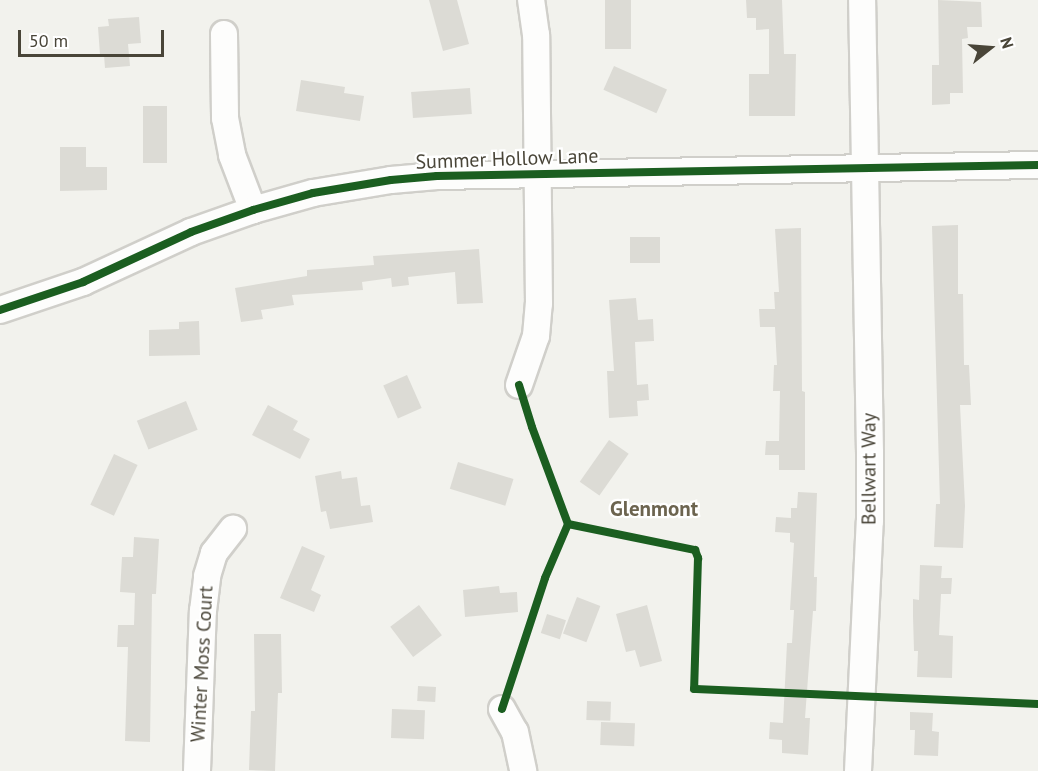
<!DOCTYPE html>
<style>
body{margin:0}
#map{position:relative;width:1038px;height:771px;overflow:hidden;background:#f2f2ed;font-family:"PT Sans",sans-serif}
div>[style]{position:absolute}
[style*='--x']{left:calc(var(--x)*1px);top:calc(var(--y)*1px);width:calc(var(--w)*1px);rotate:calc(var(--a)*1deg)}
.building>*{inset:0;background:#dcdbd5;transform-origin:0 0}
.roads{filter:drop-shadow(2px 0 #d0cfca) drop-shadow(-2px 0 #d0cfca) drop-shadow(0 2px #d0cfca) drop-shadow(0 -2px #d0cfca)}
.minor>*{height:26px;margin:-13px;padding:0 13px;transform-origin:13px;border-radius:13px;background:#fdfdfc}
.cycleway>*{height:8px;margin:-4px;padding:0 4px;transform-origin:4px;border-radius:4px;background:#1b5e20}
span{translate:-50% -50%;white-space:nowrap;text-align:center;line-height:1.15;-webkit-text-stroke:4.5px #fff;paint-order:stroke}
.street-label{font-size:20px;color:#494538}
.neighbourhood-label{font-size:21px;color:#6c644f;font-weight:700}
.north{position:absolute;left:960px;top:18px;width:60px;height:60px;-webkit-text-stroke:4px #fff;paint-order:stroke;rotate:73deg;font-size:16px;font-weight:700;line-height:24px;text-align:center;color:#494538}
.north::after{content:'';display:block;margin:auto;width:21px;height:27px;background:#494538;clip-path:polygon(50% 0,100% 100%,50% 72%,0 100%)}
.scale{position:absolute;left:18px;top:30px;width:146px;height:27px;box-sizing:border-box;border:3px solid #494538;border-top:0;padding-left:8px;font-size:18px;line-height:21px;white-space:nowrap;color:#494538;-webkit-text-stroke:4px #fff;paint-order:stroke}
</style>
<div id="map">
<div class="building">
<div style="clip-path:polygon(429px 0,457px 0,469px 44px,443px 51px)"></div>
<div style="left:605px;top:0;width:26px;height:49px"></div>
<div style="clip-path:polygon(746px 0,782px 0,784px 54px,796px 54px,795px 116px,749px 116px,749px 74px,769px 74px,769px 29px,756px 30px,756px 18px,747px 18px)"></div>
<div style="clip-path:polygon(938px 0,981px 2px,982px 27px,967px 27px,968px 38px,962px 39px,963px 93px,950px 93px,950px 104px,932px 105px,932px 65px,939px 65px)"></div>
<div style="clip-path:polygon(139px 17px,141px 43px,128px 44px,130px 66px,105px 68px,104px 55px,100px 55px,98px 27px,109px 26px,108px 19px)"></div>
<div style="left:614px;top:66px;width:58px;height:26px;rotate:24deg"></div>
<div style="clip-path:polygon(301px 80px,345px 87px,344px 93px,364px 96px,360px 121px,296px 111px)"></div>
<div style="left:470px;top:88px;width:26px;height:59px;rotate:86deg"></div>
<div style="left:143px;top:106px;width:24px;height:57px"></div>
<div style="clip-path:polygon(60px 147px,86px 147px,86px 167px,107px 167px,107px 190px,60px 191px)"></div>
<div style="clip-path:polygon(958px 225px,958px 294px,963px 294px,964px 365px,969px 365px,971px 405px,960px 405px,965px 506px,963px 548px,934px 547px,936px 504px,940px 504px,932px 226px)"></div>
<div style="clip-path:polygon(801px 228px,802px 391px,805px 392px,805px 470px,779px 470px,779px 455px,765px 455px,766px 441px,779px 441px,780px 391px,773px 391px,774px 365px,777px 365px,775px 327px,760px 327px,759px 309px,775px 309px,774px 292px,779px 292px,775px 229px)"></div>
<div style="left:630px;top:237px;width:30px;height:26px"></div>
<div style="clip-path:polygon(479px 249px,483px 303px,457px 304px,455px 272px,408px 277px,409px 285px,392px 287px,391px 278px,362px 282px,363px 290px,292px 295px,294px 305px,261px 310px,263px 319px,241px 322px,235px 288px,307px 276px,307px 270px,374px 265px,373px 256px)"></div>
<div style="clip-path:polygon(636px 298px,638px 320px,653px 319px,654px 341px,635px 342px,637px 385px,648px 384px,649px 400px,637px 401px,638px 416px,609px 418px,607px 371px,614px 371px,609px 300px)"></div>
<div style="clip-path:polygon(199px 321px,200px 355px,149px 356px,149px 330px,179px 329px,179px 322px)"></div>
<div style="left:407px;top:375px;width:36px;height:26px;rotate:66deg"></div>
<div style="left:186px;top:401px;width:31px;height:53px;rotate:68deg"></div>
<div style="clip-path:polygon(268px 405px,298px 421px,293px 430px,310px 439px,300px 459px,252px 435px)"></div>
<div style="left:609px;top:440px;width:24px;height:51px;rotate:35deg"></div>
<div style="left:114px;top:454px;width:26px;height:56px;rotate:25deg"></div>
<div style="left:458px;top:462px;width:58px;height:28px;rotate:17deg"></div>
<div style="clip-path:polygon(341px 471px,342px 479px,357px 477px,361px 506px,370px 505px,373px 522px,330px 529px,326px 511px,321px 512px,315px 476px)"></div>
<div style="clip-path:polygon(798px 492px,817px 493px,814px 577px,817px 577px,816px 611px,813px 611px,805px 718px,810px 718px,808px 755px,782px 753px,782px 740px,769px 739px,770px 722px,783px 723px,787px 643px,792px 643px,794px 610px,790px 610px,794px 543px,790px 542px,790px 533px,775px 532px,776px 517px,791px 518px,791px 508px,797px 508px)"></div>
<div style="clip-path:polygon(134px 537px,159px 539px,156px 594px,152px 594px,150px 742px,125px 741px,128px 647px,117px 647px,118px 625px,134px 625px,135px 593px,120px 592px,122px 557px,133px 557px)"></div>
<div style="clip-path:polygon(302px 546px,325px 556px,311px 590px,321px 595px,314px 612px,280px 598px)"></div>
<div style="clip-path:polygon(920px 565px,942px 566px,941px 578px,952px 578px,951px 594px,941px 594px,939px 635px,953px 636px,952px 678px,917px 677px,918px 651px,914px 651px,913px 616px,913px 599px,919px 600px)"></div>
<div style="clip-path:polygon(499px 586px,500px 593px,517px 592px,518px 612px,465px 617px,463px 590px)"></div>
<div style="left:577px;top:597px;width:25px;height:39px;rotate:21deg"></div>
<div style="left:419px;top:605px;width:38px;height:36px;rotate:53deg"></div>
<div style="clip-path:polygon(647px 605px,662px 661px,640px 667px,635px 650px,626px 652px,616px 614px)"></div>
<div style="left:547px;top:614px;width:20px;height:20px;rotate:18deg"></div>
<div style="clip-path:polygon(254px 634px,281px 634px,282px 693px,278px 693px,275px 771px,249px 770px,251px 711px,255px 711px)"></div>
<div style="left:418px;top:686px;width:18px;height:15px;rotate:3deg"></div>
<div style="left:587px;top:701px;width:24px;height:19px;rotate:2deg"></div>
<div style="left:392px;top:709px;width:33px;height:29px;rotate:2deg"></div>
<div style="clip-path:polygon(910px 712px,933px 713px,932px 731px,939px 732px,938px 756px,914px 755px,915px 730px,910px 730px)"></div>
<div style="left:601px;top:722px;width:34px;height:23px;rotate:2deg"></div>
</div>
<div class="roads">
<div class="minor">
<div style="--x:224;--y:34;--w:84;--a:89.3"></div>
<div style="--x:225;--y:118;--w:38;--a:79"></div>
<div style="--x:232;--y:155;--w:59;--a:69.1"></div>
<div style="--x:0;--y:310;--w:88;--a:-18.6"></div>
<div style="--x:83;--y:282;--w:119;--a:-24.8"></div>
<div style="--x:191;--y:232;--w:66;--a:-19.5"></div>
<div style="--x:253;--y:210;--w:62;--a:-15.8"></div>
<div style="--x:313;--y:193;--w:79;--a:-9.5"></div>
<div style="--x:391;--y:180;--w:46;--a:-5"></div>
<div style="--x:437;--y:176;--w:601;--a:-1.05"></div>
<div style="--x:519;--y:385;--w:52;--a:-70.9"></div>
<div style="--x:536;--y:336;--w:32;--a:-85"></div>
<div style="--x:539;--y:304;--w:269;--a:-90.6"></div>
<div style="--x:536;--y:35;--w:35;--a:-98"></div>
<div style="--x:502;--y:709;--w:26;--a:61"></div>
<div style="--x:515;--y:732;--w:40;--a:78"></div>
<div style="--x:197;--y:771;--w:160;--a:-87.9"></div>
<div style="--x:203;--y:611;--w:35;--a:-83"></div>
<div style="--x:207;--y:576;--w:24;--a:-73"></div>
<div style="--x:214;--y:553;--w:31;--a:-52"></div>
<div style="--x:858;--y:771;--w:250;--a:-87.3"></div>
<div style="--x:870;--y:521;--w:68;--a:-90"></div>
<div style="--x:870;--y:453;--w:453;--a:-91"></div>
</div>
</div>
<div class="cycleway">
<div style="--x:0;--y:310;--w:88;--a:-18.6"></div>
<div style="--x:83;--y:282;--w:119;--a:-24.8"></div>
<div style="--x:191;--y:232;--w:66;--a:-19.5"></div>
<div style="--x:253;--y:210;--w:62;--a:-15.8"></div>
<div style="--x:313;--y:193;--w:79;--a:-9.5"></div>
<div style="--x:391;--y:180;--w:46;--a:-5"></div>
<div style="--x:437;--y:176;--w:601;--a:-1.05"></div>
<div style="--x:568;--y:524;--w:130;--a:11.6"></div>
<div style="--x:695;--y:550;--w:9;--a:69"></div>
<div style="--x:698;--y:558;--w:131;--a:91.7"></div>
<div style="--x:694;--y:689;--w:344;--a:2.5"></div>
<div style="--x:502;--y:709;--w:138;--a:-71.8"></div>
<div style="--x:545;--y:578;--w:59;--a:-66.9"></div>
<div style="--x:568;--y:524;--w:103;--a:-110.4"></div>
<div style="--x:532;--y:427;--w:44;--a:-107.2"></div>
</div>
<div class="street-label">
<span style="left:507px;top:159px;rotate:-2deg">Summer Hollow Lane</span>
<span style="left:869px;top:469px;rotate:-90deg">Bellwart Way</span>
<span style="left:202px;top:664px;rotate:-87deg">Winter Moss Court</span>
</div>
<div class="neighbourhood-label">
<span style="left:654px;top:509px">Glenmont</span>
</div>
<div class="north">N</div>
<div class="scale">50 m</div>
</div>
